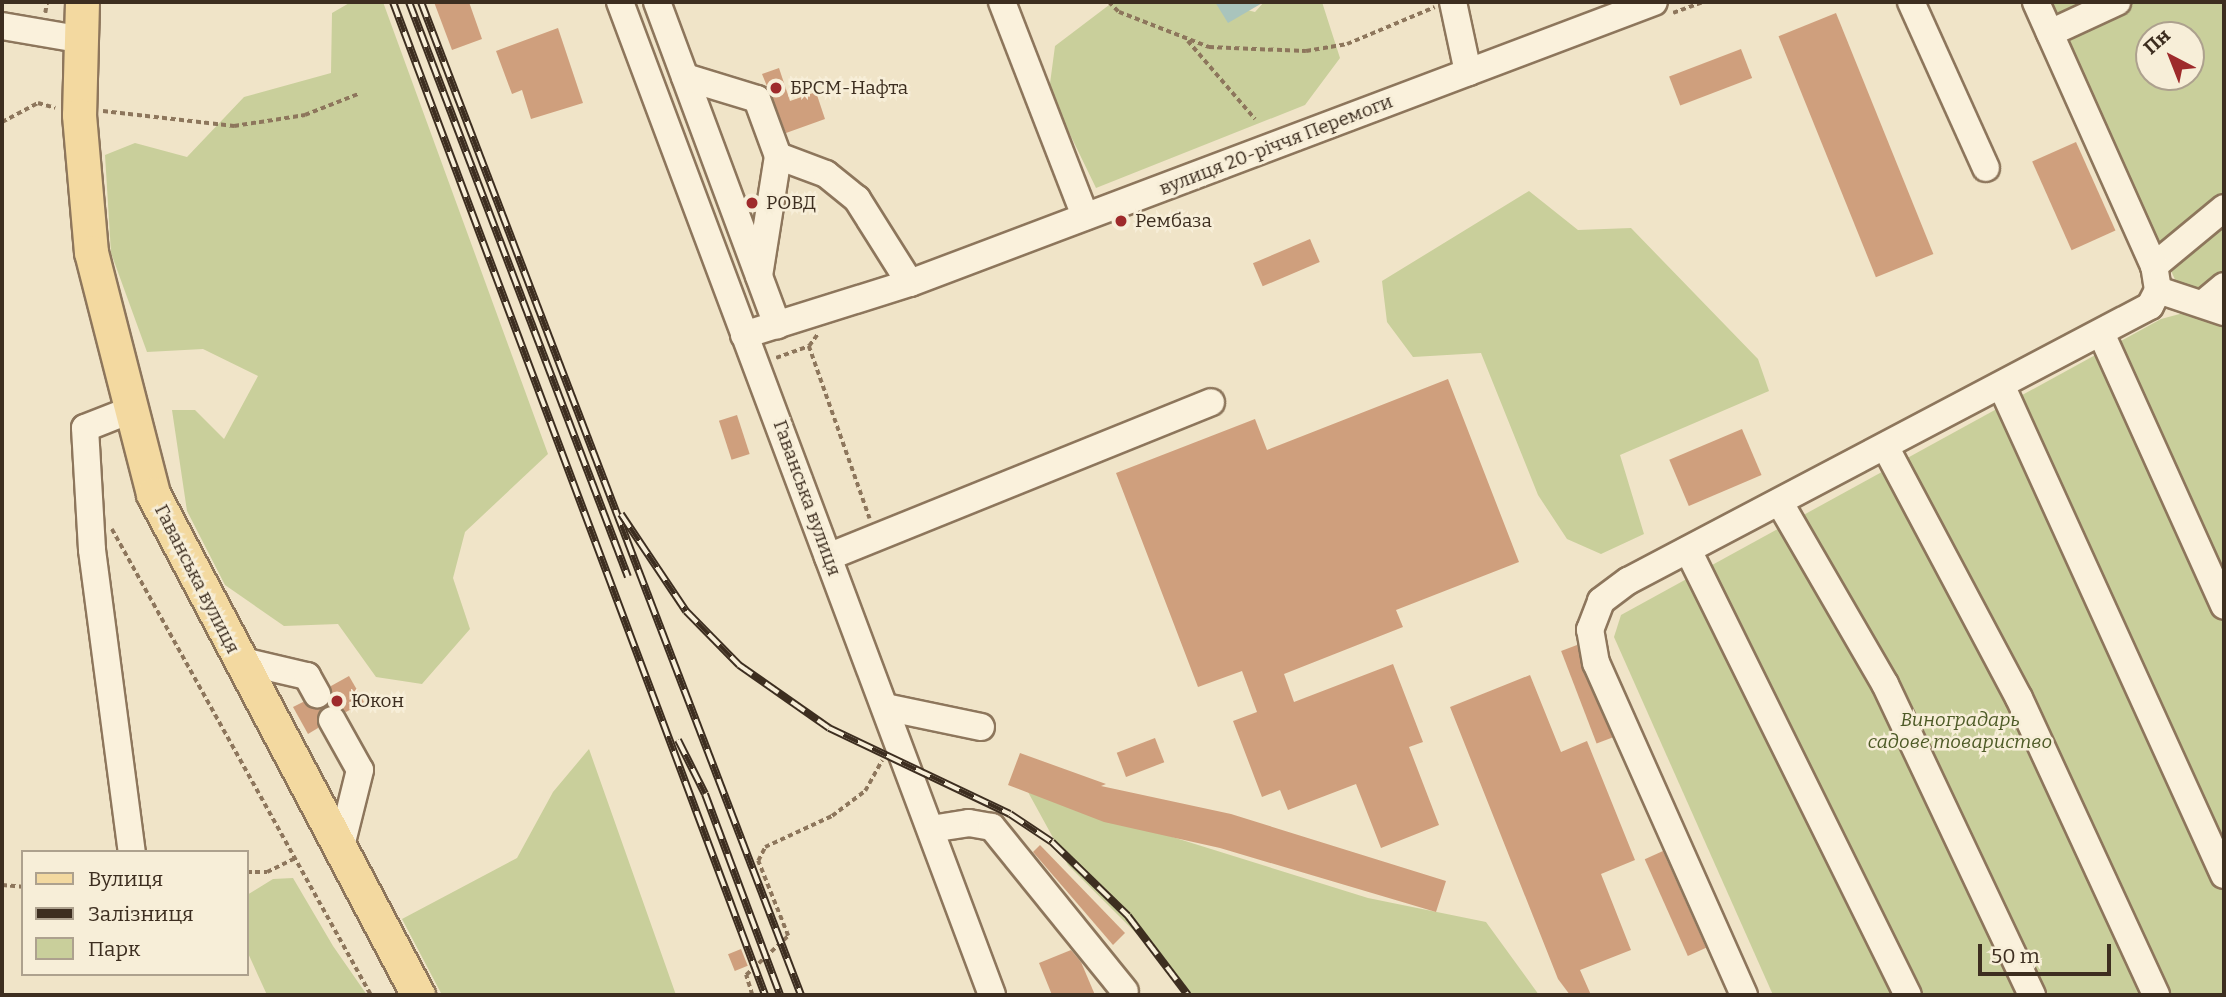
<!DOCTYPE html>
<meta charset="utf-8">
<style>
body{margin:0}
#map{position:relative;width:2226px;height:997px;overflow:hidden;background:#f0e4c8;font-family:Bitter,serif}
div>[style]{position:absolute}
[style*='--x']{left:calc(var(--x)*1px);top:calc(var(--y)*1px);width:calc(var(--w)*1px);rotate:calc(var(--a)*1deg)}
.green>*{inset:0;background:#c9cf9b}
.water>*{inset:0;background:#a9c4bc}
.building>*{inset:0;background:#cf9f7d;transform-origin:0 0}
.path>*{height:3.5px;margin-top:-1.75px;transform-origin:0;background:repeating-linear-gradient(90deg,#8d765c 0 5px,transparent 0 8.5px)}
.roads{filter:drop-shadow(2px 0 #8d765c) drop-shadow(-2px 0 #8d765c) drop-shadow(0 2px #8d765c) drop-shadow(0 -2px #8d765c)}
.minor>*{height:26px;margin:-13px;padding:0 13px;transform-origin:13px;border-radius:13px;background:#faf1dc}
.major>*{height:33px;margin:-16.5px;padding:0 16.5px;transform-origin:16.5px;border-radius:16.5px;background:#f3d9a0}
.rail>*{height:8px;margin-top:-4px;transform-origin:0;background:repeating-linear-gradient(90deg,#f7eed8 0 16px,#3d2e20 0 32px);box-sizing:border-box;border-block:2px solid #3d2e20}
.dots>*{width:19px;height:19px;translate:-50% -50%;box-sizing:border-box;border:4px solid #f7eed8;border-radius:50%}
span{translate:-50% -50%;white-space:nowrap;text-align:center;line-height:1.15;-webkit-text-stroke:5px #f7eed8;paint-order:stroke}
.poi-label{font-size:19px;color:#3d2e20}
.left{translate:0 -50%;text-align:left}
.street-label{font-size:19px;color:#3d2e20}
.park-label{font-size:19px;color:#4d5a26;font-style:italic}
.frame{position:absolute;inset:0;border:4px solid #3d2e20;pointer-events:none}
.legend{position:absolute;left:21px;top:850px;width:228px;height:126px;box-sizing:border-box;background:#f7eed8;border:2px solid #ada18e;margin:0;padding:9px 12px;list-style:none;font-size:21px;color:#3d2e20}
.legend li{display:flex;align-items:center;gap:14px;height:35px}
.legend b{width:35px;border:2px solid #ada18e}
.north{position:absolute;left:2135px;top:21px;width:70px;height:70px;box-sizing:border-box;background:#f7eed8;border:2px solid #ada18e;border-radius:50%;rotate:318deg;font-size:19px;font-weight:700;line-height:28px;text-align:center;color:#3d2e20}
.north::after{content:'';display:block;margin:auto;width:24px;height:32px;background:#9e2a2b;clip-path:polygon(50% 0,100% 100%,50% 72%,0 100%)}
.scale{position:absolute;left:1978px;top:944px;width:133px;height:32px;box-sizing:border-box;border:4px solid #3d2e20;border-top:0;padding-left:9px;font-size:21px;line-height:24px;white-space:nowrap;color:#3d2e20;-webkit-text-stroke:5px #f7eed8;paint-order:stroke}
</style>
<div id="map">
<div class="green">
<div style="clip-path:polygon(351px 2px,383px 2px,548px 454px,465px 532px,453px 578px,470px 629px,422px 684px,376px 677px,338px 624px,284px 626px,225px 585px,187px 511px,172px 410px,195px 410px,224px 439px,258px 376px,203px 349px,147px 352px,111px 253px,105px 155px,135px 143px,187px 157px,244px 97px,331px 73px,332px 13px)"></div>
<div style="clip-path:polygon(1113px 2px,1215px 2px,1255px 12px,1264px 2px,1322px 2px,1340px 58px,1305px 105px,1096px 188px,1049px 91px,1055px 46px)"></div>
<div style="clip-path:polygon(evenodd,2049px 2px,2224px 2px,2224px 303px,2177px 284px,2049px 2px,2149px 35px,2191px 35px,2191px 77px,2149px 77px,2149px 35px)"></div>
<div style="clip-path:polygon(1529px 191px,1578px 230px,1631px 228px,1758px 359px,1769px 391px,1620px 455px,1644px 534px,1601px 554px,1567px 539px,1538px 495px,1481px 353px,1413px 357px,1387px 322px,1382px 281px)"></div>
<div style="clip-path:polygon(2202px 308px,2224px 322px,2224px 995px,1773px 995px,1614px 637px,1621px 615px,2161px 319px)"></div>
<div style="clip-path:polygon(589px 749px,676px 995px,442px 995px,402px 919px,517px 858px,553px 792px)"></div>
<div style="clip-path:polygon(1028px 792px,1368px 898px,1486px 922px,1539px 995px,1190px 995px,1165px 962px,1068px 865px)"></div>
<div style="clip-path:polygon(293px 878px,333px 946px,367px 995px,267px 995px,247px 951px,247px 895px,273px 879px)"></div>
</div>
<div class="water">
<div style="clip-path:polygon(1215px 2px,1264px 2px,1228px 23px)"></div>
</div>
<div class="building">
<div style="clip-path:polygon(434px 2px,469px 2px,482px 39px,452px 50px)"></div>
<div style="left:1836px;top:13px;width:260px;height:62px;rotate:68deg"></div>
<div style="clip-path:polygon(558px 28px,583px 103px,531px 119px,522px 90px,512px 94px,496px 51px)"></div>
<div style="left:1741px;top:49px;width:31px;height:77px;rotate:69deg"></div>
<div style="clip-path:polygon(779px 68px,790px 101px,816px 92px,825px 119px,786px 133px,762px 74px)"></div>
<div style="left:2076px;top:142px;width:97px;height:48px;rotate:66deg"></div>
<div style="left:1310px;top:239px;width:25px;height:62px;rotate:67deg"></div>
<div style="clip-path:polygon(1448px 379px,1519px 562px,1396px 610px,1403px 627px,1284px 674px,1294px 702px,1393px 664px,1423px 742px,1409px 747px,1439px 825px,1381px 848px,1356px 784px,1288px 810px,1280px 790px,1262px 797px,1233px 721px,1257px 712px,1242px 671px,1198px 687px,1116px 473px,1255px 419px,1267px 450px)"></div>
<div style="left:737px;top:415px;width:41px;height:19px;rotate:72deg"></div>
<div style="left:1742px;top:429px;width:50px;height:79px;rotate:67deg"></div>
<div style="left:1577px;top:645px;width:99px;height:17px;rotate:69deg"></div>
<div style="clip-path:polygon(1530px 675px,1561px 752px,1587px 741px,1635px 860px,1601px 874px,1631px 950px,1580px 970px,1591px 995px,1570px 995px,1558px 979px,1450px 707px)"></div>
<div style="clip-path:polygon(349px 676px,364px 702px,346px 712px,327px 705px,331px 686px)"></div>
<div style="clip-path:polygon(303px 702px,322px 709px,318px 728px,308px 734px,293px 707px)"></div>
<div style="left:1155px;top:738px;width:26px;height:41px;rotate:69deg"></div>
<div style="clip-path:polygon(1020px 753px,1106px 784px,1101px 786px,1231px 814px,1446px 881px,1436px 912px,1220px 848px,1104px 822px,1008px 785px)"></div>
<div style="clip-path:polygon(1040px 845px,1125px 933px,1113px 945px,1033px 852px)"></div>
<div style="left:1663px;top:851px;width:106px;height:20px;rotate:66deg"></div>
<div style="left:741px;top:949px;width:18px;height:14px;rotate:68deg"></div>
<div style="clip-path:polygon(1071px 950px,1081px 962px,1095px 995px,1052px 995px,1039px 963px)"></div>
</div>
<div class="path">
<div style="--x:1109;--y:2;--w:14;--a:45"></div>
<div style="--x:1119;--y:12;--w:97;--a:21.3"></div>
<div style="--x:1209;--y:47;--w:97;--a:2.4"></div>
<div style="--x:1306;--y:51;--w:42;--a:-9.7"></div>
<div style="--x:1347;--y:44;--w:95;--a:-22.8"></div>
<div style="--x:45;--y:13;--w:11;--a:-80"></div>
<div style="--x:1673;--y:13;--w:33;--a:-20"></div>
<div style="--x:1188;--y:41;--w:103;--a:49.3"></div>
<div style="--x:103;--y:111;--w:132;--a:6.5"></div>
<div style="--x:234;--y:126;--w:72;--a:-8.8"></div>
<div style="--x:305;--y:115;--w:57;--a:-21.6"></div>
<div style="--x:2;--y:122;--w:41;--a:-27.8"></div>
<div style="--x:38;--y:103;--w:18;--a:16"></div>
<div style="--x:809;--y:346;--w:183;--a:70.6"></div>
<div style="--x:776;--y:358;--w:35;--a:-20"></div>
<div style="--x:809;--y:346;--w:14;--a:-54"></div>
<div style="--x:112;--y:529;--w:533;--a:60.93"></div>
<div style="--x:247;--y:872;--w:20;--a:0"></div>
<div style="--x:267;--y:872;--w:30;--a:-26"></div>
<div style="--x:2;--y:885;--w:21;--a:5"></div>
<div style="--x:752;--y:995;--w:21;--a:-107"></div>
<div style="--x:746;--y:975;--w:57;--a:-42.9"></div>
<div style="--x:788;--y:936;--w:81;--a:-111.8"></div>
<div style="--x:758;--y:861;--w:16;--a:-63"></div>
<div style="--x:765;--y:847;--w:74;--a:-24.8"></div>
<div style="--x:832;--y:816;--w:41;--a:-37.1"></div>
<div style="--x:865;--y:791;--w:35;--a:-61"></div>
</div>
<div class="roads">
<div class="minor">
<div style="--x:620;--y:2;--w:1060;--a:69.46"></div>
<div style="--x:657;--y:2;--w:345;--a:69.6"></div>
<div style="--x:1002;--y:2;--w:230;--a:68.8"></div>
<div style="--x:1453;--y:2;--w:72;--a:77.9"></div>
<div style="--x:1911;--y:2;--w:182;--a:65.7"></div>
<div style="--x:2;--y:26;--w:77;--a:9.7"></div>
<div style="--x:2050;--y:33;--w:74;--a:-24.8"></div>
<div style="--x:685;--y:77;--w:75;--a:17"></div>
<div style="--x:757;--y:99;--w:61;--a:69.8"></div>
<div style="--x:778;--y:156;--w:51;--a:20.6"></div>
<div style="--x:826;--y:174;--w:40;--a:39"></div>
<div style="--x:857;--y:199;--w:99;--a:57.8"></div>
<div style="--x:2154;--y:266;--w:91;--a:-39.6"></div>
<div style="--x:759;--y:276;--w:121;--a:-81"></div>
<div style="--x:2158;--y:290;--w:70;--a:18.4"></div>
<div style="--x:2205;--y:302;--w:25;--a:-40"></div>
<div style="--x:2101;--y:333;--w:299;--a:65.7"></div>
<div style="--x:744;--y:335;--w:174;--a:-17.4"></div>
<div style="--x:910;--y:283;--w:795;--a:-20.69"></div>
<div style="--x:2002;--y:387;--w:536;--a:65.54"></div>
<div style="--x:128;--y:411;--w:46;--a:158.4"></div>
<div style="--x:85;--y:428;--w:122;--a:86.7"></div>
<div style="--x:92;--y:550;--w:305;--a:82.5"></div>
<div style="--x:1886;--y:448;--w:283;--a:62"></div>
<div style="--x:2019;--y:698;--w:327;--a:65.2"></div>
<div style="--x:1780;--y:503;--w:209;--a:59.9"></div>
<div style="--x:1885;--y:684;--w:344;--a:64.7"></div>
<div style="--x:1688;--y:550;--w:496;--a:63.7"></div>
<div style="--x:828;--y:557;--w:413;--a:-22"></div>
<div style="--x:238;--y:660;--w:71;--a:13.1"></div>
<div style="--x:307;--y:676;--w:21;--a:61"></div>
<div style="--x:885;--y:707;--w:98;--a:11.8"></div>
<div style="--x:332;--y:720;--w:57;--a:60.8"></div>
<div style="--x:360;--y:770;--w:78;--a:104"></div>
<div style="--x:931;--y:829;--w:38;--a:-9"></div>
<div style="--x:969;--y:823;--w:23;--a:10"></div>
<div style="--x:992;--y:827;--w:211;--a:51"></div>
<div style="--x:1744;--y:995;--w:363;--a:-114"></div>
<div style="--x:1596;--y:663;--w:34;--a:-100"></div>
<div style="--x:1590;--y:630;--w:31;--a:-69"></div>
<div style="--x:1601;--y:601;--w:34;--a:-37"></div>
<div style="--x:1628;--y:581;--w:590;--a:-27.78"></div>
<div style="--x:2150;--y:306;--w:18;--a:-63"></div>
<div style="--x:2158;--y:290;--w:24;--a:-99"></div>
<div style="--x:2154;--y:266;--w:289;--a:-114.1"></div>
</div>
<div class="major">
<div style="--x:82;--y:2;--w:113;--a:91.5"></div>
<div style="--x:79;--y:115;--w:138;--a:85"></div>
<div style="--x:91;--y:252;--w:250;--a:75.6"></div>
<div style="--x:153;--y:494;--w:567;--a:62.12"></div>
</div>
</div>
<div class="rail">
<div style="--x:393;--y:2;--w:1060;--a:69.46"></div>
<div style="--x:409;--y:2;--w:615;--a:69.15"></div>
<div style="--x:421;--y:2;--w:1063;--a:69.06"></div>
<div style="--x:621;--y:514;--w:117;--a:56.2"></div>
<div style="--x:686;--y:611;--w:76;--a:45.5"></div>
<div style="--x:739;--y:665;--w:110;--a:35"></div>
<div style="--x:829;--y:728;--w:200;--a:25.4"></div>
<div style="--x:1010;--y:814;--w:50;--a:33.7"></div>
<div style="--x:1052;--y:842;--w:106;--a:44.2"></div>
<div style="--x:1128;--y:916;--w:99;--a:52.8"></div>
<div style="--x:678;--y:740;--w:60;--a:63.4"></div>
<div style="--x:705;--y:794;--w:215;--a:69.5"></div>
</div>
<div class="dots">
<div style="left:776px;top:88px;background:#9e2a2b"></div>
<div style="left:752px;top:203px;background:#9e2a2b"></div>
<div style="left:1121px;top:221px;background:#9e2a2b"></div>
<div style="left:337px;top:701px;background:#9e2a2b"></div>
</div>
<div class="poi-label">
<span class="left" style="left:790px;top:88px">БРСМ-Нафта</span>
<span class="left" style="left:766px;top:203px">РОВД</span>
<span class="left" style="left:1135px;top:221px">Рембаза</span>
<span class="left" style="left:351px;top:701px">Юкон</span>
</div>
<div class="street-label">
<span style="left:1276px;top:145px;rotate:-21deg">вулиця 20-річчя Перемоги</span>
<span style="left:807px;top:498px;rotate:70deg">Гаванська вулиця</span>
<span style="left:197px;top:579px;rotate:63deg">Гаванська вулиця</span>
</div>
<div class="park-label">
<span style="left:1960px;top:731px">Виноградарь<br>садове товариство</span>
</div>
<div class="frame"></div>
<ul class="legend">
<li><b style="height:9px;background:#f3d9a0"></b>Вулиця</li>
<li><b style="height:9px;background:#3d2e20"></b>Залізниця</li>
<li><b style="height:19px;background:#c9cf9b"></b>Парк</li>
</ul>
<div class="north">Пн</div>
<div class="scale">50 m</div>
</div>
